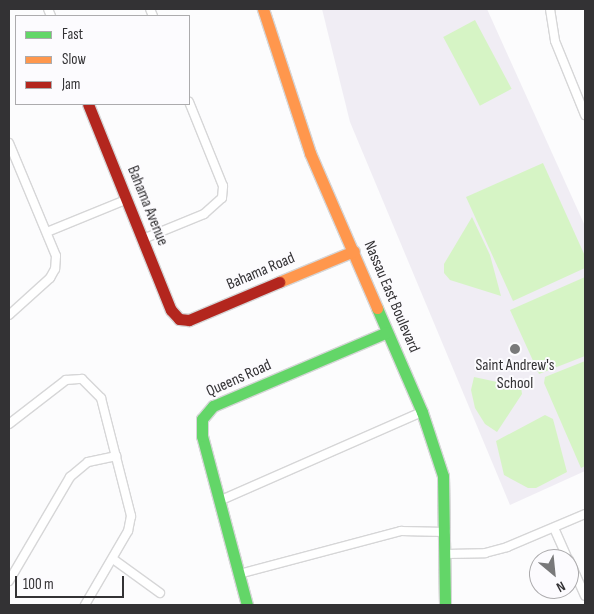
<!DOCTYPE html>
<style>
body{margin:0}
#map{position:relative;width:594px;height:614px;overflow:hidden;background:#fcfcfd;font-family:"Sofia Sans Condensed",sans-serif}
div>[style]{position:absolute}
[style*='--x']{left:calc(var(--x)*1px);top:calc(var(--y)*1px);width:calc(var(--w)*1px);rotate:calc(var(--a)*1deg)}
.built>*{inset:0;background:#f0edf4}
.green>*{inset:0;background:#d6f4c5;transform-origin:0 0}
.roads{filter:drop-shadow(1px 0 #d6d6d7) drop-shadow(-1px 0 #d6d6d7) drop-shadow(0 1px #d6d6d7) drop-shadow(0 -1px #d6d6d7)}
.street>*{height:8px;margin:-4px;padding:0 4px;transform-origin:4px;border-radius:4px;background:#fff}
.fast>*{height:11px;margin:-5.5px;padding:0 5.5px;transform-origin:5.5px;border-radius:5.5px;background:#63d668}
.slow>*{height:11px;margin:-5.5px;padding:0 5.5px;transform-origin:5.5px;border-radius:5.5px;background:#ff974d}
.jam>*{height:11px;margin:-5.5px;padding:0 5.5px;transform-origin:5.5px;border-radius:5.5px;background:#b3261e}
.dots>*{width:14px;height:14px;translate:-50% -50%;box-sizing:border-box;border:2px solid #fcfbfe;border-radius:50%}
span{translate:-50% -50%;white-space:nowrap;text-align:center;line-height:1.15;-webkit-text-stroke:4px #fcfbfe;paint-order:stroke}
.street-label{font-size:16px;color:#333234}
.poi-label{font-size:16px;color:#333234}
.frame{position:absolute;inset:0;border:10px solid #333234;pointer-events:none}
.legend{position:absolute;left:15px;top:15px;width:175px;height:90px;box-sizing:border-box;background:#fcfbfe;border:1px solid #acabad;margin:0;padding:6px 9px;list-style:none;font-size:15px;color:#333234}
.legend li{display:flex;align-items:center;gap:10px;height:25px}
.legend b{width:25px;border:1px solid #acabad}
.north{position:absolute;left:529px;top:549px;width:50px;height:50px;box-sizing:border-box;background:#fcfbfe;border:1px solid #acabad;border-radius:50%;rotate:152deg;font-size:14px;font-weight:700;line-height:20px;text-align:center;color:#333234}
.north::after{content:'';display:block;margin:auto;width:18px;height:22px;background:#79797a;clip-path:polygon(50% 0,100% 100%,50% 72%,0 100%)}
.scale{position:absolute;left:15px;top:576px;width:109px;height:22px;box-sizing:border-box;border:2px solid #333234;border-top:0;padding-left:6px;font-size:15px;line-height:18px;white-space:nowrap;color:#333234;-webkit-text-stroke:4px #fcfbfe;paint-order:stroke}
</style>
<div id="map">
<div class="built">
<div style="clip-path:polygon(322px 9px,487px 9px,585px 226px,585px 471px,510px 505px,350px 122px)"></div>
</div>
<div class="green">
<div style="left:475px;top:20px;width:78px;height:36px;rotate:62deg"></div>
<div style="clip-path:polygon(543px 163px,585px 256px,585px 268px,513px 301px,466px 197px)"></div>
<div style="clip-path:polygon(472px 217px,490px 255px,501px 296px,450px 280px,444px 273px,444px 264px)"></div>
<div style="clip-path:polygon(585px 277px,585px 356px,539px 374px,510px 310px)"></div>
<div style="clip-path:polygon(585px 361px,585px 466px,581px 468px,544px 383px,545px 377px)"></div>
<div style="clip-path:polygon(474px 377px,521px 387px,522px 394px,497px 432px,485px 424px,475px 408px,471px 390px)"></div>
<div style="clip-path:polygon(545px 415px,553px 419px,567px 472px,536px 488px,528px 488px,504px 475px,496px 441px)"></div>
</div>
<div class="roads">
<div class="street">
<div style="--x:48;--y:9;--w:8;--a:67"></div>
<div style="--x:150;--y:9;--w:8;--a:67"></div>
<div style="--x:550;--y:9;--w:32;--a:81"></div>
<div style="--x:555;--y:41;--w:80;--a:67.9"></div>
<div style="--x:9;--y:143;--w:122;--a:67.4"></div>
<div style="--x:56;--y:256;--w:13;--a:94"></div>
<div style="--x:55;--y:269;--w:10;--a:119"></div>
<div style="--x:50;--y:278;--w:55;--a:137.9"></div>
<div style="--x:47;--y:232;--w:87;--a:-22.2"></div>
<div style="--x:143;--y:239;--w:66;--a:-22.3"></div>
<div style="--x:204;--y:214;--w:24;--a:-42"></div>
<div style="--x:222;--y:198;--w:12;--a:-85"></div>
<div style="--x:223;--y:186;--w:91;--a:-112"></div>
<div style="--x:9;--y:424;--w:72;--a:-37.7"></div>
<div style="--x:66;--y:380;--w:16;--a:-4"></div>
<div style="--x:82;--y:379;--w:27;--a:45"></div>
<div style="--x:101;--y:398;--w:122;--a:75.7"></div>
<div style="--x:131;--y:516;--w:15;--a:101"></div>
<div style="--x:128;--y:531;--w:86;--a:120.2"></div>
<div style="--x:219;--y:501;--w:222;--a:-23.7"></div>
<div style="--x:554;--y:528;--w:34;--a:66"></div>
<div style="--x:446;--y:554;--w:39;--a:-1"></div>
<div style="--x:485;--y:553;--w:23;--a:-15"></div>
<div style="--x:507;--y:547;--w:85;--a:-22.9"></div>
<div style="--x:113;--y:559;--w:58;--a:35.9"></div>
<div style="--x:569;--y:560;--w:39;--a:66"></div>
<div style="--x:239;--y:574;--w:168;--a:-14.9"></div>
<div style="--x:401;--y:531;--w:45;--a:1.3"></div>
<div style="--x:9;--y:581;--w:121;--a:-59.6"></div>
<div style="--x:70;--y:477;--w:23;--a:-40"></div>
<div style="--x:88;--y:462;--w:29;--a:-12"></div>
</div>
<div class="fast">
<div style="--x:377;--y:308;--w:113;--a:66.6"></div>
<div style="--x:422;--y:412;--w:67;--a:71.8"></div>
<div style="--x:443;--y:476;--w:129;--a:89.1"></div>
<div style="--x:247;--y:605;--w:175;--a:-104.9"></div>
<div style="--x:202;--y:436;--w:17;--a:-90"></div>
<div style="--x:202;--y:419;--w:17;--a:-50"></div>
<div style="--x:213;--y:406;--w:189;--a:-23"></div>
</div>
<div class="slow">
<div style="--x:263;--y:9;--w:151;--a:71.9"></div>
<div style="--x:310;--y:153;--w:169;--a:66.6"></div>
<div style="--x:279;--y:282;--w:81;--a:-22.5"></div>
</div>
<div class="jam">
<div style="--x:88;--y:104;--w:222;--a:68.1"></div>
<div style="--x:171;--y:310;--w:12;--a:48"></div>
<div style="--x:179;--y:319;--w:10;--a:6"></div>
<div style="--x:189;--y:320;--w:98;--a:-22.9"></div>
</div>
</div>
<div class="dots">
<div style="left:515px;top:349px;background:#79797a"></div>
</div>
<div class="street-label">
<span style="left:147px;top:206px;rotate:68deg">Bahama Avenue</span>
<span style="left:261px;top:272px;rotate:-23deg">Bahama Road</span>
<span style="left:391px;top:297px;rotate:67deg">Nassau East Boulevard</span>
<span style="left:239px;top:379px;rotate:-24deg">Queens Road</span>
</div>
<div class="poi-label">
<span style="left:515px;top:375px">Saint Andrew's<br>School</span>
</div>
<div class="frame"></div>
<ul class="legend">
<li><b style="height:6px;background:#63d668"></b>Fast</li>
<li><b style="height:6px;background:#ff974d"></b>Slow</li>
<li><b style="height:6px;background:#b3261e"></b>Jam</li>
</ul>
<div class="north">N</div>
<div class="scale">100 m</div>
</div>
